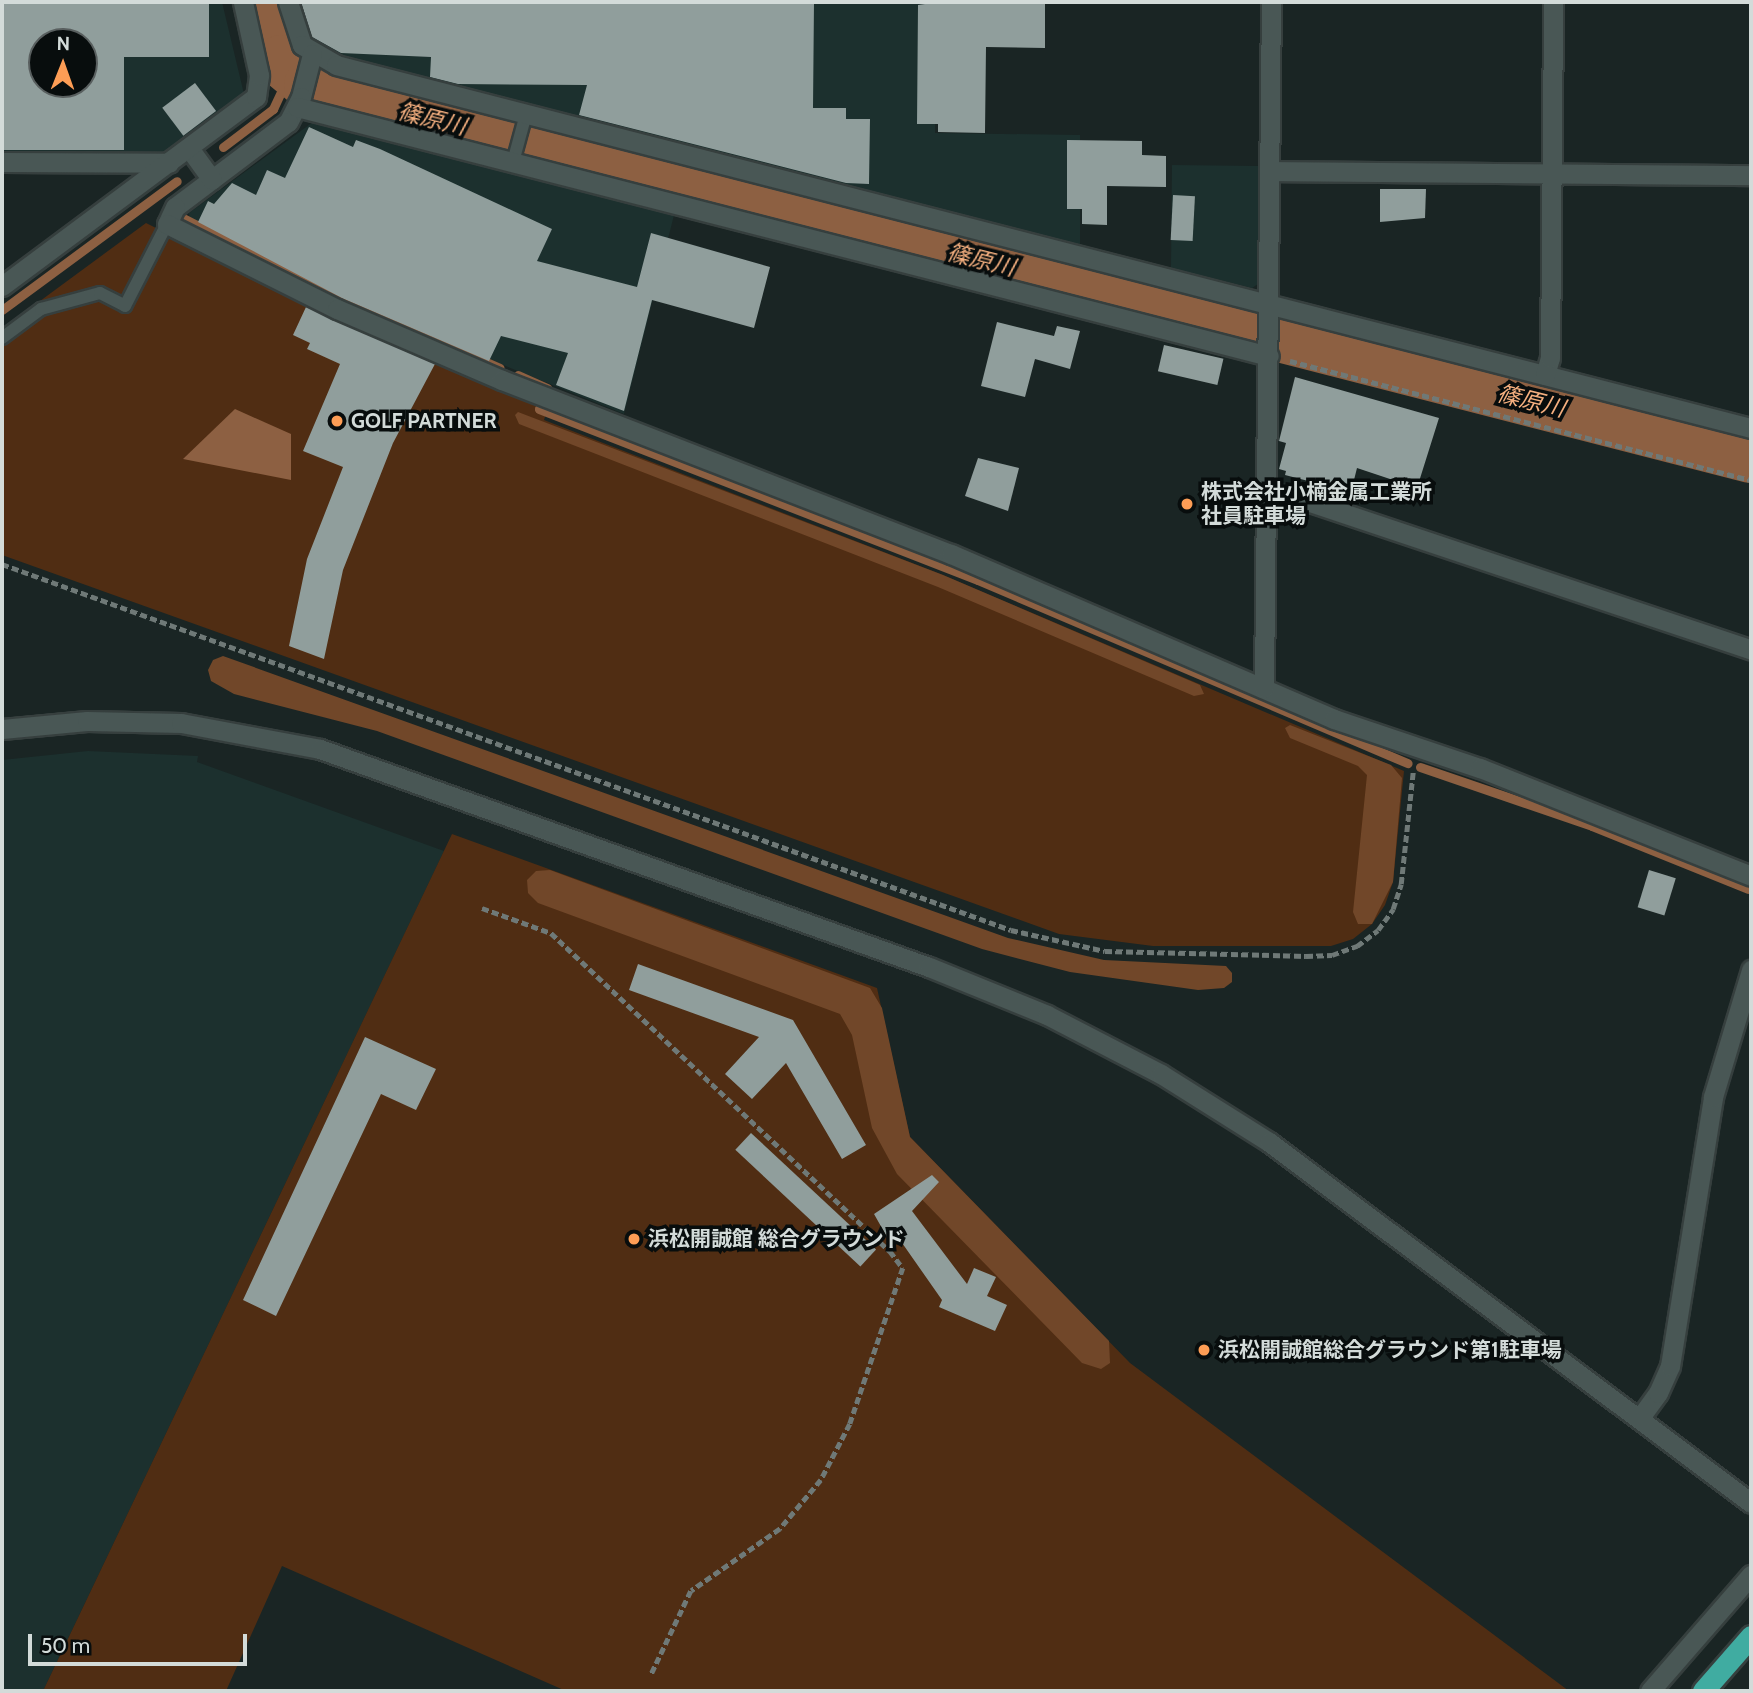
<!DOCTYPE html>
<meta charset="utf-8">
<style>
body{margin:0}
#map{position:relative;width:1753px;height:1693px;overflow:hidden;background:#1a2524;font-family:Cabin,"Noto Sans JP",sans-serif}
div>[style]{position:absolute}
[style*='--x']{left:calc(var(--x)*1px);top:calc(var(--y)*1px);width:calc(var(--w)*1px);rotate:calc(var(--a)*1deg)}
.built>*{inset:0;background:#1c302e}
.green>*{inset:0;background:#502d13}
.forest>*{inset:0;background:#714729}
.water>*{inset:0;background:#8d6042}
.stream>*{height:9px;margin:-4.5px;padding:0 4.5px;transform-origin:4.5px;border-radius:4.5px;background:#8d6042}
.river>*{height:52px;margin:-26px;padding:0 26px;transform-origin:26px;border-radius:26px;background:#8d6042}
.building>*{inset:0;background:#909e9c;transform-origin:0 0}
.path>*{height:4.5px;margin-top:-2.25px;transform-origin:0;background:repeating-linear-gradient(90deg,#6f7977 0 7px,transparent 0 10.5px)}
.roads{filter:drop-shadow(2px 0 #363f3e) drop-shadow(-2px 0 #363f3e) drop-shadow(0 2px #363f3e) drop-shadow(0 -2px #363f3e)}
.service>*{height:12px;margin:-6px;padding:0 6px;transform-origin:6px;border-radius:6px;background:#495755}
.minor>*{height:19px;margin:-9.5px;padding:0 9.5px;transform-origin:9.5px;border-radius:9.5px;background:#495755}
.tertiary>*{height:19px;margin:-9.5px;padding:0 9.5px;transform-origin:9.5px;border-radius:9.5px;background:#495755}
.motorway>*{height:21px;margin:-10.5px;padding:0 10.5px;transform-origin:10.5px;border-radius:10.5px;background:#40aca1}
.dots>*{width:19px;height:19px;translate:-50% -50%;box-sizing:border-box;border:4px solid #080d0d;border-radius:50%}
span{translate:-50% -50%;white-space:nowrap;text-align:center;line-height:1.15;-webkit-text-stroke:7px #080d0d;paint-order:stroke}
.poi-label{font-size:21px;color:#d3dbd9;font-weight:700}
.left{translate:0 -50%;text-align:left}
.water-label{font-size:23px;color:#f4af7f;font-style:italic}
.frame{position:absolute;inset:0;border:4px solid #d3dbd9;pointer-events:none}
.north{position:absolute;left:28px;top:28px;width:70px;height:70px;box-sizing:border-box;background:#080d0d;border:2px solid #595f5f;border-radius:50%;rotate:1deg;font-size:19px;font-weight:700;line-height:28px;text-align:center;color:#d3dbd9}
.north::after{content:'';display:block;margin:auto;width:24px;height:32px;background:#fd9d55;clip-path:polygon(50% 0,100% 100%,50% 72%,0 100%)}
.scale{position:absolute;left:28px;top:1634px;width:219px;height:32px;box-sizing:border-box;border:4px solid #d3dbd9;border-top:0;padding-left:9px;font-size:21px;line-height:24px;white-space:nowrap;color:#d3dbd9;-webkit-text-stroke:5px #080d0d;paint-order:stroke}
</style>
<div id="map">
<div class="built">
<div style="clip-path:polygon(evenodd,2px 2px,222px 2px,244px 94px,163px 154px,2px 153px,2px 2px,42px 42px,84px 42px,84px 84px,42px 84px,42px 42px)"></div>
<div style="clip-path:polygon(299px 2px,936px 2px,935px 133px,1080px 135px,1080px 245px,318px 49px,307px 39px)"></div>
<div style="clip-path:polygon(313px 122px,674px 215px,624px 414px,397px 322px,190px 221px,189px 213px)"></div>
<div style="clip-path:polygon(1172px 165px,1259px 166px,1258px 284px,1252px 288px,1171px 268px)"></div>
<div style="clip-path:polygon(88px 751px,198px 756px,197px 762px,444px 851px,43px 1691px,2px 1691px,2px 760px)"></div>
</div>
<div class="green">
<div style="clip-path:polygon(146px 223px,334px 317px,548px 407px,544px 420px,943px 575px,1404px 771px,1393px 882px,1385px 905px,1372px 924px,1353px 939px,1331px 946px,1153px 946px,1059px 934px,2px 555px,2px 329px)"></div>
<div style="clip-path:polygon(452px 834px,877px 988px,910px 1137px,1130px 1363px,1569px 1691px,566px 1691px,282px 1566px,226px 1691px,43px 1691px)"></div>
</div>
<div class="forest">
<div style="clip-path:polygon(518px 412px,943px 575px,1200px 685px,1204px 694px,1194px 696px,938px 587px,519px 424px,515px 415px)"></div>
<div style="clip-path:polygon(223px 656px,1008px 938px,1104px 960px,1226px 966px,1232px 973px,1232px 982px,1224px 988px,1198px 990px,1070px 972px,982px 949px,377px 731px,234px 694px,211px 681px,208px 670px,213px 660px)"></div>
<div style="clip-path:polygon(1290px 725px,1391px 765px,1402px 778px,1393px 882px,1372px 924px,1358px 924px,1353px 912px,1367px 775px,1358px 766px,1290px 738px,1285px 728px)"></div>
<div style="clip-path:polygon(550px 870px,870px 988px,882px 1008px,910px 1137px,1109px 1341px,1110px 1363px,1101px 1369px,1082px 1363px,897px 1174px,872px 1128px,852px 1035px,840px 1014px,538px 903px,528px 893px,527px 880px,536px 871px)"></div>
</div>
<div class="water">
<div style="clip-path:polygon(235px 409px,291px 434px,291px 480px,183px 459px)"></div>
</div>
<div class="stream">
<div style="--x:223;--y:147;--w:63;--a:-37.2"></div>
<div style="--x:273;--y:109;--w:23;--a:-65"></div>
<div style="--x:283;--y:88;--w:27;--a:-94"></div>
<div style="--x:183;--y:218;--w:178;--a:27"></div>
<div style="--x:342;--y:299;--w:172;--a:23.6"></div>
<div style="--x:2;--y:310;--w:217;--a:-36.4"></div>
<div style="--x:518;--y:375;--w:32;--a:24"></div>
<div style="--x:541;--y:404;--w:5;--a:112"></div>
<div style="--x:539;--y:409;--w:471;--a:21.3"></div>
<div style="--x:978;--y:580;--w:467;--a:23.1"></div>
<div style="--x:1420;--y:767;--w:182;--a:18.9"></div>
<div style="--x:1592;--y:826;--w:168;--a:22"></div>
</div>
<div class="river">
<div style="--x:261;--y:2;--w:62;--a:71.3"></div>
<div style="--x:281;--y:61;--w:38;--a:40"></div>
<div style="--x:310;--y:85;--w:19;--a:21"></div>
<div style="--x:328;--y:92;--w:1469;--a:14.39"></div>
</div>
<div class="building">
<div style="clip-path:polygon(evenodd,2px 2px,209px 2px,209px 57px,124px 57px,124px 150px,2px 150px,2px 2px,42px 42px,84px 42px,84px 84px,42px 84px,42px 42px)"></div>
<div style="clip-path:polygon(301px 2px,814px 2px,813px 108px,846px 108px,846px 119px,870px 119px,869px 184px,846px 183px,579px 115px,587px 85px,458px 84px,430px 77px,431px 57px,341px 53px,312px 37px)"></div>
<div style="clip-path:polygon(939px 2px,1045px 2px,1045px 48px,986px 47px,985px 133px,938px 132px,938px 124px,917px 124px,918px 5px)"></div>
<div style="left:195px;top:83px;width:35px;height:41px;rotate:53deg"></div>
<div style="clip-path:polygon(309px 127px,353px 147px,356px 140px,380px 149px,552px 229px,537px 261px,637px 287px,651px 233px,770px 267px,754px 328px,652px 300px,624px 411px,556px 385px,568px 353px,501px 336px,489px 361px,342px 298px,198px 222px,208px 201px,214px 204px,232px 183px,256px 195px,267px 170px,285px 178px)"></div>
<div style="clip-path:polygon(1067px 140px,1142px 141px,1142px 155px,1166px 156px,1166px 187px,1107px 186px,1107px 225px,1082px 224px,1082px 209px,1067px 209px)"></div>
<div style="clip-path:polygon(1380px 189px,1426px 189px,1425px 218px,1380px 222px)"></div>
<div style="left:1173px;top:195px;width:22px;height:45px;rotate:3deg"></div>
<div style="clip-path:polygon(306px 307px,435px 364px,393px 443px,343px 570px,324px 659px,289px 646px,307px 559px,343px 467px,303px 451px,340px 364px,307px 349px,310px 343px,293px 335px)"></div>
<div style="clip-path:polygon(997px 322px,1054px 336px,1057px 326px,1080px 331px,1070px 369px,1035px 359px,1025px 397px,981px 386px)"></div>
<div style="left:1164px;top:345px;width:61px;height:27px;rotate:13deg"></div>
<div style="clip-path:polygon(1295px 377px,1439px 418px,1417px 488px,1357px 468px,1351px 492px,1285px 475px,1286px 471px,1279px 469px,1286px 443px,1279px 441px)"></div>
<div style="clip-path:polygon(978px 458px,1019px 468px,1008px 511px,965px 496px)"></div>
<div style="left:1649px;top:870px;width:28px;height:39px;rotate:17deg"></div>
<div style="clip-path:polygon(638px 964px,793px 1020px,866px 1145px,842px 1159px,786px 1063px,752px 1099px,725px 1074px,759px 1037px,629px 990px)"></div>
<div style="clip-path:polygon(365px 1037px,436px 1069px,416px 1110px,381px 1094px,276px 1316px,243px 1300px)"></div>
<div style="left:751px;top:1133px;width:171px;height:23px;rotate:43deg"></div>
<div style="clip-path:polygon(932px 1175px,939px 1182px,912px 1211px,967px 1284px,974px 1268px,996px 1277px,987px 1296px,1007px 1305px,995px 1331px,939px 1307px,942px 1300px,893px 1230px,887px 1237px,874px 1214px)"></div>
</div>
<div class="path">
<div style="--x:1290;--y:361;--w:476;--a:14.5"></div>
<div style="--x:2;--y:564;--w:1073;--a:19.94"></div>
<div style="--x:1011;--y:930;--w:96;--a:12.6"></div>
<div style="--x:1105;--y:951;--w:201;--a:1.4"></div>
<div style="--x:1306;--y:956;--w:26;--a:-2"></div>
<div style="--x:1332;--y:955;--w:27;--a:-20"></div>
<div style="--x:1357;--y:946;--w:26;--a:-37"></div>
<div style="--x:1378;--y:930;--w:26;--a:-54"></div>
<div style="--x:1393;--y:909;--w:26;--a:-72"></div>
<div style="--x:1401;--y:884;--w:114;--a:-83.9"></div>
<div style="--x:482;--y:908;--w:73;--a:19.9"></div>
<div style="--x:551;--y:933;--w:465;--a:43.2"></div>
<div style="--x:890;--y:1251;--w:21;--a:53"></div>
<div style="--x:903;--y:1268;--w:165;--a:108.8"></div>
<div style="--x:850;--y:1424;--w:63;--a:117.4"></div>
<div style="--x:821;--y:1480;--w:64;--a:129.9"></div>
<div style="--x:780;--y:1529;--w:108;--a:145.1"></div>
<div style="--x:691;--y:1591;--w:93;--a:115.5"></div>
</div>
<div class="roads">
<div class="service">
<div style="--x:513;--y:162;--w:50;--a:-74.8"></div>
<div style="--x:2;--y:338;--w:49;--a:-36.6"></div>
<div style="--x:41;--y:309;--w:61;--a:-15.2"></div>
<div style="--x:100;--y:293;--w:28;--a:27"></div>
<div style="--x:125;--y:306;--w:92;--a:-62.9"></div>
</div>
<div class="minor">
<div style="--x:288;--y:2;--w:45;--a:72"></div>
<div style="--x:302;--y:45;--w:39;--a:30"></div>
<div style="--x:336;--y:65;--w:1461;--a:14.39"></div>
<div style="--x:312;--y:54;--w:44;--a:104.3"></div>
<div style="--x:301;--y:97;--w:28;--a:117"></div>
<div style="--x:288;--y:122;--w:141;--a:143"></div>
<div style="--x:175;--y:207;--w:19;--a:115"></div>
<div style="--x:167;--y:224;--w:190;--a:26.6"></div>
<div style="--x:337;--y:309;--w:180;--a:23.3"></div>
<div style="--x:502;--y:380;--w:482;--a:21.2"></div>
<div style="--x:951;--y:554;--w:417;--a:23.3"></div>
<div style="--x:1334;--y:719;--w:154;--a:18.6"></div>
<div style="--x:1480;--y:768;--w:292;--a:21.7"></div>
<div style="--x:297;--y:107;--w:1003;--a:14.37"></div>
<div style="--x:189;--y:148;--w:39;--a:54"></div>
<div style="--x:2;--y:162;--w:167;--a:0.3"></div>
<div style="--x:1270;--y:171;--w:481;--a:0.5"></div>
<div style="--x:2;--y:286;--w:317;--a:-36.7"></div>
<div style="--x:256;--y:97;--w:22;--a:-82"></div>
<div style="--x:259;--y:75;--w:75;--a:-102.4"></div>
<div style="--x:1545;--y:375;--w:18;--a:-74"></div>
<div style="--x:1550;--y:358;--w:356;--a:-89.5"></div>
<div style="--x:1267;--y:494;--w:22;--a:3"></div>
<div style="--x:1289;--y:495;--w:487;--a:18.5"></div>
<div style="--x:1264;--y:688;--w:686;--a:-89.42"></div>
<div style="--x:1639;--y:1419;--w:32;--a:-54"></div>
<div style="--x:1658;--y:1393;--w:30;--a:-66"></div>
<div style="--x:1670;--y:1366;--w:272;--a:-80.9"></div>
<div style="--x:1713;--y:1097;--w:133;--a:-73.3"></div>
<div style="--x:1650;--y:1691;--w:154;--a:-49"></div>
</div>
<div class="tertiary">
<div style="--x:2;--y:729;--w:85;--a:-5.4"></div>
<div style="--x:87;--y:721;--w:94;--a:1.2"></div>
<div style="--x:181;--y:723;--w:141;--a:10.6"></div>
<div style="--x:320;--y:749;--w:647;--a:19.7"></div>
<div style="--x:929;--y:967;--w:127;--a:22.1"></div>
<div style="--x:1047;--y:1015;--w:128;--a:27.4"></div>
<div style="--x:1161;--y:1074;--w:128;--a:32.2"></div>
<div style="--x:1269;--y:1142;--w:602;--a:36.83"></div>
</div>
<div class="motorway">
<div style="--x:1703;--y:1691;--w:73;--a:-48.9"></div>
</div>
</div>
<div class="dots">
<div style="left:337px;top:421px;background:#fd9d55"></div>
<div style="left:1187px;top:504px;background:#fd9d55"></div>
<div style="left:634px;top:1239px;background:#fd9d55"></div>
<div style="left:1204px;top:1350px;background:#fd9d55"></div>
</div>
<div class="poi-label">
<span class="left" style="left:351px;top:421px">GOLF PARTNER</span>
<span class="left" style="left:1201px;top:504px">株式会社小楠金属工業所<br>社員駐車場</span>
<span class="left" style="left:648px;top:1239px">浜松開誠館 総合グラウンド</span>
<span class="left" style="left:1218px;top:1350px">浜松開誠館総合グラウンド第1駐車場</span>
</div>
<div class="water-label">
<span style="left:432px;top:119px;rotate:14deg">篠原川</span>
<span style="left:981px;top:260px;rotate:14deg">篠原川</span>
<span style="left:1531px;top:401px;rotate:14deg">篠原川</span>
</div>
<div class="frame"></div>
<div class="north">N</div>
<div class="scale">50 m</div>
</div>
